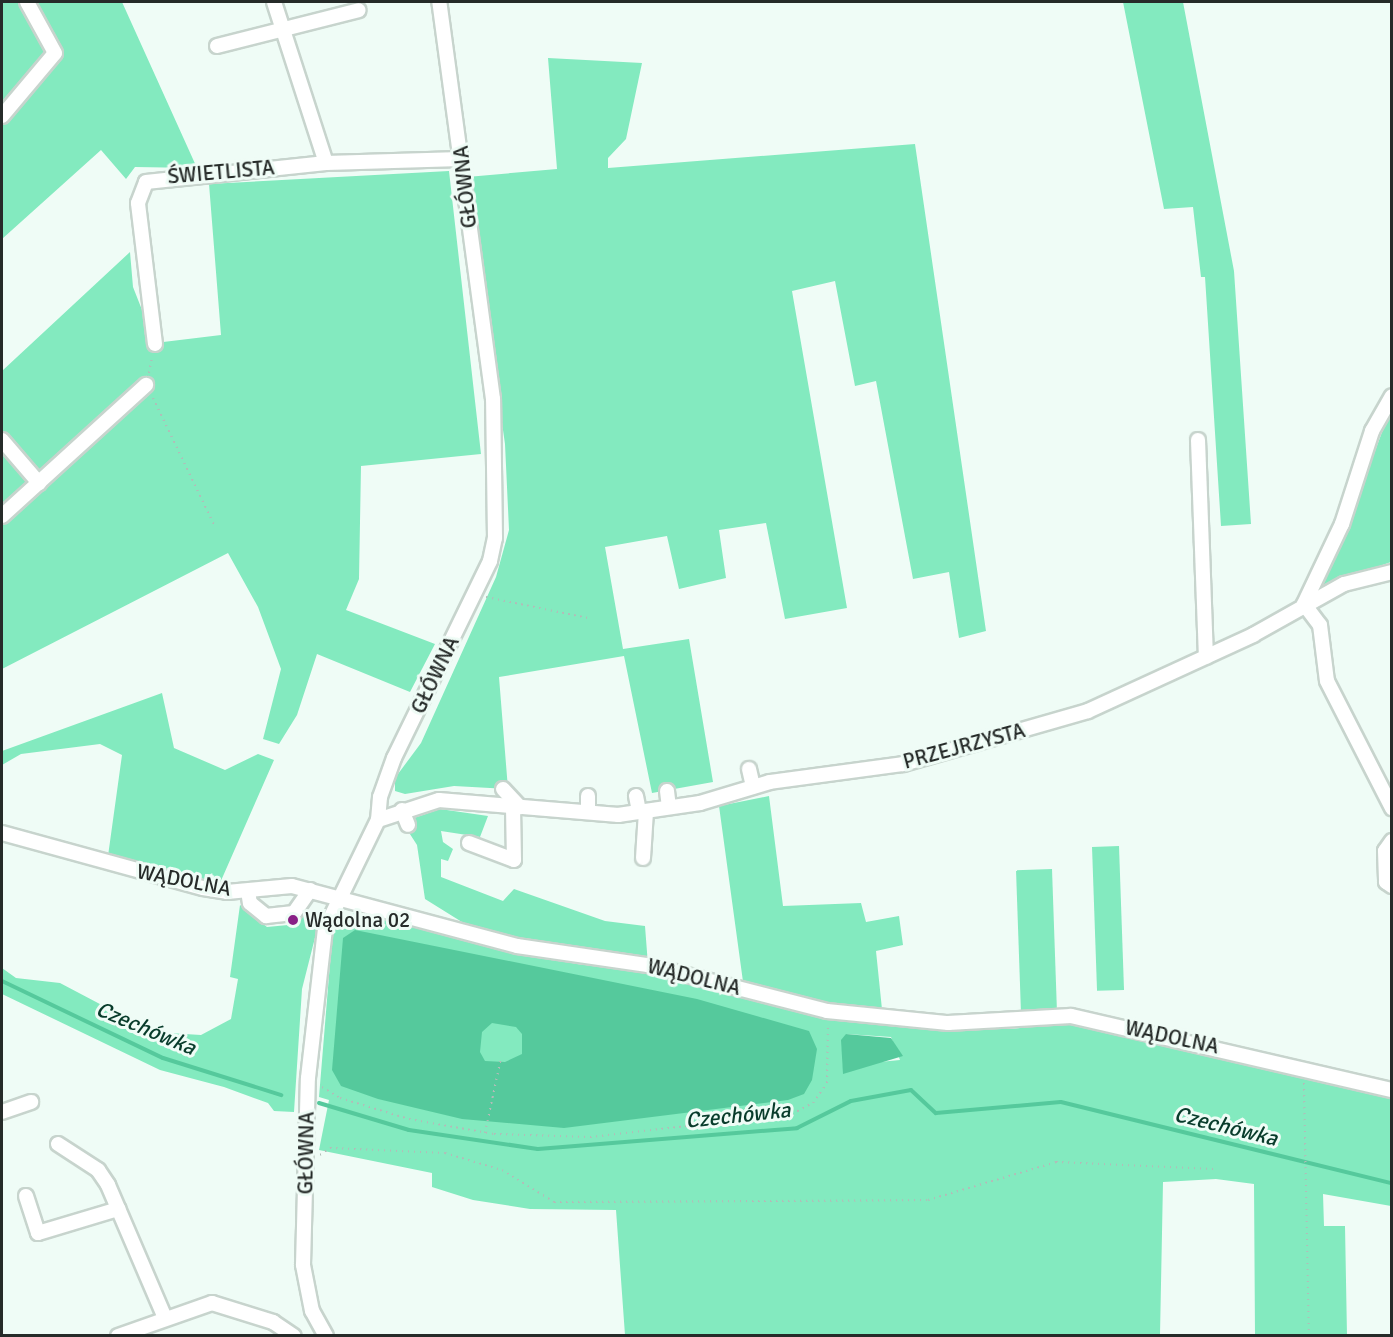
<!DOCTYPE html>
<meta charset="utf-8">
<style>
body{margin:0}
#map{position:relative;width:1393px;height:1337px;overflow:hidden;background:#effcf6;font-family:Signika,sans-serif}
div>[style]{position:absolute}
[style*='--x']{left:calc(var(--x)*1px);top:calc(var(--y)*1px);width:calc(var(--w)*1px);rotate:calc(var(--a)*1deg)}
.green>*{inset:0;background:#83eabf;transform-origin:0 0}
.water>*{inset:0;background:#55c99c}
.stream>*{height:4px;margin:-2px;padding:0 2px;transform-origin:2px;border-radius:2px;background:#55c99c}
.path>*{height:2px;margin-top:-1px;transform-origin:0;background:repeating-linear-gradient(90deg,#b2bcb8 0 1.5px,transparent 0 6px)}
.roads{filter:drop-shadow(2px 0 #c7d4cd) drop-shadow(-2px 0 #c7d4cd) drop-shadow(0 2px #c7d4cd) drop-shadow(0 -2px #c7d4cd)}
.minor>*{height:14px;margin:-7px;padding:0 7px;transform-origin:7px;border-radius:7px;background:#fff}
.dots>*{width:16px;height:16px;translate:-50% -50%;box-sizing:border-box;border:3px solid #effcf6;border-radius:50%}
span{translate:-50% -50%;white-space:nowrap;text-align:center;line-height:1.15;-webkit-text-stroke:6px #effcf6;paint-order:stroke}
.street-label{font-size:21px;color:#262b29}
.poi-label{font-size:21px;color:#262b29}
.left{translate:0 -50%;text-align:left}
.water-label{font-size:22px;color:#083c2b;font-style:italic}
.frame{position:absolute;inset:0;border:3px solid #262b29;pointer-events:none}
</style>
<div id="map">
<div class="green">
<div style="clip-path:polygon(2px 2px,122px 2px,197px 168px,135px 167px,126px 179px,101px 150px,2px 239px)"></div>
<div style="clip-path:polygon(1123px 2px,1183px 2px,1234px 271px,1251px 524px,1221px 526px,1205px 277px,1201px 277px,1193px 207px,1164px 209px)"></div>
<div style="clip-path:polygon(548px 58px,642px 63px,626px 139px,608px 158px,608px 168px,915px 144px,986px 631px,959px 638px,949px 572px,913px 579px,876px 381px,855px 386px,835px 281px,792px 291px,847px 608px,785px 619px,766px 523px,719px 530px,726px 578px,679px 589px,667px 536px,605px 547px,623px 649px,689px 639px,713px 782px,652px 793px,624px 656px,499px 677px,508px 789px,454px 786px,405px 794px,395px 791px,395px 778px,421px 743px,496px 577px,509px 530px,505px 444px,467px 177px,557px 169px)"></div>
<div style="clip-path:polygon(449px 171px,481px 454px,361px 466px,359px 579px,346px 610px,435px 644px,410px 692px,317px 654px,297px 715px,279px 744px,263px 739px,281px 669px,258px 607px,228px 553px,2px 669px,2px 371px,130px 252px,133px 287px,155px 343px,221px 335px,209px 184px)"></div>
<div style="clip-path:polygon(1391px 408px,1391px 562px,1320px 587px,1349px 521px)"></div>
<div style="clip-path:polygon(162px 693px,174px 748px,225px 770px,258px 754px,274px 760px,220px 883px,108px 856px,122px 755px,100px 744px,21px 754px,2px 765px,2px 751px)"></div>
<div style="clip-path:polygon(769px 796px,783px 906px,861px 903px,866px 922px,899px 916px,903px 945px,876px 951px,883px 1019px,744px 989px,719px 806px)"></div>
<div style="clip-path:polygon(440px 809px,488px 816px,480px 837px,441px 831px,443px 842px,453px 849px,448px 861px,441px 859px,441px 877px,503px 901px,514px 889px,605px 921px,645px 926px,648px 965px,486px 937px,425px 899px,417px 845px,408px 831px,415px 831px,416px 820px,408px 820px)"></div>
<div style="left:1119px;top:846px;width:144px;height:27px;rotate:88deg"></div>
<div style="left:1052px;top:869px;width:140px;height:36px;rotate:88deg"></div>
<div style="clip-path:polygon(240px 905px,267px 927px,288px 925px,309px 911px,321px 914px,302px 989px,294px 1112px,274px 1111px,268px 1103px,224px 1087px,160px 1070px,2px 994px,2px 968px,16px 978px,60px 983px,153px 1032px,201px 1035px,231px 1019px,238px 979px,230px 977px)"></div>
<div style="clip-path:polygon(evenodd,354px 913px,577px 964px,657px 973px,836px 1020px,1011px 1029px,1077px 1021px,1391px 1095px,1391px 1206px,1323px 1194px,1324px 1226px,1345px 1226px,1347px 1335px,1255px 1335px,1254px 1184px,1216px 1179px,1163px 1182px,1160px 1335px,625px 1335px,616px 1210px,530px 1209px,473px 1200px,432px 1187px,432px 1173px,319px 1150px,329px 1100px,319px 1097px,333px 927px,354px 913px,846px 1034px,891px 1037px,900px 1060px,869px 1063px,844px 1073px,846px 1034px)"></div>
</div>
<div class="water">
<div style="clip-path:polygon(evenodd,355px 930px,697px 999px,809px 1031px,817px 1049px,812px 1080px,804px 1094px,788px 1100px,564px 1128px,462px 1119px,378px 1099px,341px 1086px,332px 1070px,343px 938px,355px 930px,492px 1023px,516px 1027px,522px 1034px,522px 1054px,505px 1062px,485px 1061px,480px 1052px,482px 1032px,492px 1023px)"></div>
<div style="clip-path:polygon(846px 1034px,891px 1038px,903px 1056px,843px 1074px,841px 1040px)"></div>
</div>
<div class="stream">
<div style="--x:2;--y:981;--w:178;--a:25.6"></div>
<div style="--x:163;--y:1058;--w:124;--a:17.4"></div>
<div style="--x:319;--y:1103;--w:94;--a:16.7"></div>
<div style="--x:409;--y:1130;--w:130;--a:8.4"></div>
<div style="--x:538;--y:1149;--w:260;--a:-4.6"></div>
<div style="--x:797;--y:1128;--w:60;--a:-26.6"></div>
<div style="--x:851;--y:1101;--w:61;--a:-10.4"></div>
<div style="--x:911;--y:1090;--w:34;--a:43"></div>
<div style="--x:936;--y:1113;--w:125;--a:-5"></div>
<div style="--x:1061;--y:1102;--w:341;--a:13.8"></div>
</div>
<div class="path">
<div style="--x:149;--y:373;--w:15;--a:-79"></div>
<div style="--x:153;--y:398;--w:141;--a:64.3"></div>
<div style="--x:486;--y:597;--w:104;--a:11.6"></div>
<div style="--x:1304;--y:1083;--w:253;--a:88.9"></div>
<div style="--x:322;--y:1087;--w:21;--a:31"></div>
<div style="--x:340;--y:1098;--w:72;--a:16.9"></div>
<div style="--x:409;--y:1119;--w:86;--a:10"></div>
<div style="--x:494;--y:1134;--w:96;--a:1.8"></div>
<div style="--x:590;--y:1137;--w:203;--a:-6.5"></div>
<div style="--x:792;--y:1114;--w:24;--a:-28"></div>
<div style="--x:813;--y:1103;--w:24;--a:-55"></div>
<div style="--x:827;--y:1083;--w:58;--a:-89"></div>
<div style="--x:485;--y:1133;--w:77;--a:-78"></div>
<div style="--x:320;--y:1155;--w:12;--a:-35"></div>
<div style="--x:330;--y:1148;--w:115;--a:2.5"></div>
<div style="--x:445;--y:1153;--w:59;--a:16.6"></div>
<div style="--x:502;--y:1170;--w:61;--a:31.6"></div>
<div style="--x:554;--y:1202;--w:374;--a:-0.3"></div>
<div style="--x:928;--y:1200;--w:134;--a:-16.5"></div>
<div style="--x:1056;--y:1162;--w:158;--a:2.5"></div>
</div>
<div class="roads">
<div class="minor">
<div style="--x:274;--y:2;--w:169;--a:72.1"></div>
<div style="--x:217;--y:46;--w:146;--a:-14.2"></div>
<div style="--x:2;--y:116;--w:82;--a:-49.9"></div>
<div style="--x:55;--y:53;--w:58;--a:-118.8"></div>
<div style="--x:155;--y:344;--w:142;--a:-96.9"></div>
<div style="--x:138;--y:203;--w:22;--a:-69"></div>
<div style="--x:146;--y:182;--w:181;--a:-6"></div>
<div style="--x:326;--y:163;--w:135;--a:-1.7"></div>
<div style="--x:2;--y:440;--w:57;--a:49.3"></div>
<div style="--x:1198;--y:440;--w:217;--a:87.9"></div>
<div style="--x:2;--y:516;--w:195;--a:-42.3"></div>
<div style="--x:1304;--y:604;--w:89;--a:-64.6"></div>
<div style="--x:1342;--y:524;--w:98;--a:-72.1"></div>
<div style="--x:1372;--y:431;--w:40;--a:-60.3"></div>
<div style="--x:1304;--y:604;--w:26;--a:53"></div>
<div style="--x:1320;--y:625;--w:56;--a:82.9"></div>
<div style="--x:1327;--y:681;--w:143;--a:62.9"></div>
<div style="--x:749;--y:769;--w:18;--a:77"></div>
<div style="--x:503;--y:789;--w:25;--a:47"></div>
<div style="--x:667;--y:791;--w:16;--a:83"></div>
<div style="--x:636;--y:796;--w:16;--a:79"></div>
<div style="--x:402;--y:810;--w:16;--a:68"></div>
<div style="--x:588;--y:812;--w:16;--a:-90"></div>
<div style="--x:378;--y:820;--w:64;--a:-18.2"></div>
<div style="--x:439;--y:800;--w:180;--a:4.8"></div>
<div style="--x:618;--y:815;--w:83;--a:-8.3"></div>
<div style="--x:700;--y:803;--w:73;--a:-16.7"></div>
<div style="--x:770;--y:782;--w:134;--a:-7.7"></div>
<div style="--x:903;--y:764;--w:192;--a:-16"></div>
<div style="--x:1088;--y:711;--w:182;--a:-24.7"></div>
<div style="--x:1253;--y:635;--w:104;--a:-29.3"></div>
<div style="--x:1344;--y:584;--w:49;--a:-14"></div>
<div style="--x:2;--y:833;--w:208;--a:15.3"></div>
<div style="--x:203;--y:888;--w:24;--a:9"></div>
<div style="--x:227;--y:892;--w:65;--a:-5.3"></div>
<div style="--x:292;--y:886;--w:233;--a:14.9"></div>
<div style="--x:517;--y:946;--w:132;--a:8.3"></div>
<div style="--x:648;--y:965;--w:185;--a:14.4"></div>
<div style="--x:827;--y:1011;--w:122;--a:5.7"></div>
<div style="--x:948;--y:1023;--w:123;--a:-3.3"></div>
<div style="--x:1071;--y:1016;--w:329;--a:13"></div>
<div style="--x:1392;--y:841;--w:12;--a:125"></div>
<div style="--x:1385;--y:851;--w:31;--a:88"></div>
<div style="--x:1386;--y:882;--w:7;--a:34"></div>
<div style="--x:469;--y:843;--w:48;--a:20.7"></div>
<div style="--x:514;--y:860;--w:54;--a:-91.1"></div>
<div style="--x:643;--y:858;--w:47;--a:-86.3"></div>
<div style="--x:248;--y:891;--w:12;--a:81"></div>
<div style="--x:250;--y:903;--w:21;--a:39"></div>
<div style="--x:266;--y:916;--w:28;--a:-6"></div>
<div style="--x:294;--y:913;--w:28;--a:-55"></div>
<div style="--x:2;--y:1112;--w:31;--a:-19"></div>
<div style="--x:58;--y:1144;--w:48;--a:33"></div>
<div style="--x:98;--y:1170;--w:18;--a:56"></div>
<div style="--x:108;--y:1185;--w:145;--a:66.8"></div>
<div style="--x:26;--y:1196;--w:39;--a:72"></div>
<div style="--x:38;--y:1233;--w:84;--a:-16.7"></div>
<div style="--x:118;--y:1336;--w:100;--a:-19.3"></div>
<div style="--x:212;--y:1303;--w:64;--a:17.3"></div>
<div style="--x:273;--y:1322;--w:25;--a:34"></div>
<div style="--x:326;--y:1336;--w:29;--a:-119"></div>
<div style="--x:312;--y:1311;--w:47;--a:-101.1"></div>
<div style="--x:303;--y:1265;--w:187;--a:-88.5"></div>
<div style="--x:308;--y:1078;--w:150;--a:-83.5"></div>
<div style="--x:325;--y:929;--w:121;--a:-64.1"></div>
<div style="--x:378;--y:820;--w:23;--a:-85"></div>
<div style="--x:380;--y:797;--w:41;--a:-70.3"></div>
<div style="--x:394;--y:758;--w:219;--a:-64"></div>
<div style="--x:490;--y:561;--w:24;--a:-78"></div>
<div style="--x:495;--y:538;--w:139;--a:-90.8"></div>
<div style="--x:493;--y:399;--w:401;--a:-97.7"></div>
</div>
</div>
<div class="dots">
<div style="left:293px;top:920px;background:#882086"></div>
</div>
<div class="street-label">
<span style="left:221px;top:172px;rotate:-5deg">ŚWIETLISTA</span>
<span style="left:465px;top:187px;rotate:-96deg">GŁÓWNA</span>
<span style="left:435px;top:675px;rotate:-64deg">GŁÓWNA</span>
<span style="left:964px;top:746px;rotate:-15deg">PRZEJRZYSTA</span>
<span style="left:184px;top:880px;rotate:11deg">WĄDOLNA</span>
<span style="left:694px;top:977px;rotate:14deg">WĄDOLNA</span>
<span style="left:1172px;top:1037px;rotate:12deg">WĄDOLNA</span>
<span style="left:306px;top:1153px;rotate:-89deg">GŁÓWNA</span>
</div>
<div class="poi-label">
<span class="left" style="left:305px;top:920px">Wądolna 02</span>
</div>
<div class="water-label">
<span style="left:146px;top:1028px;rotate:23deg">Czechówka</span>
<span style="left:738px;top:1115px;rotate:-6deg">Czechówka</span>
<span style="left:1226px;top:1126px;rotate:14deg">Czechówka</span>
</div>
<div class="frame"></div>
</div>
